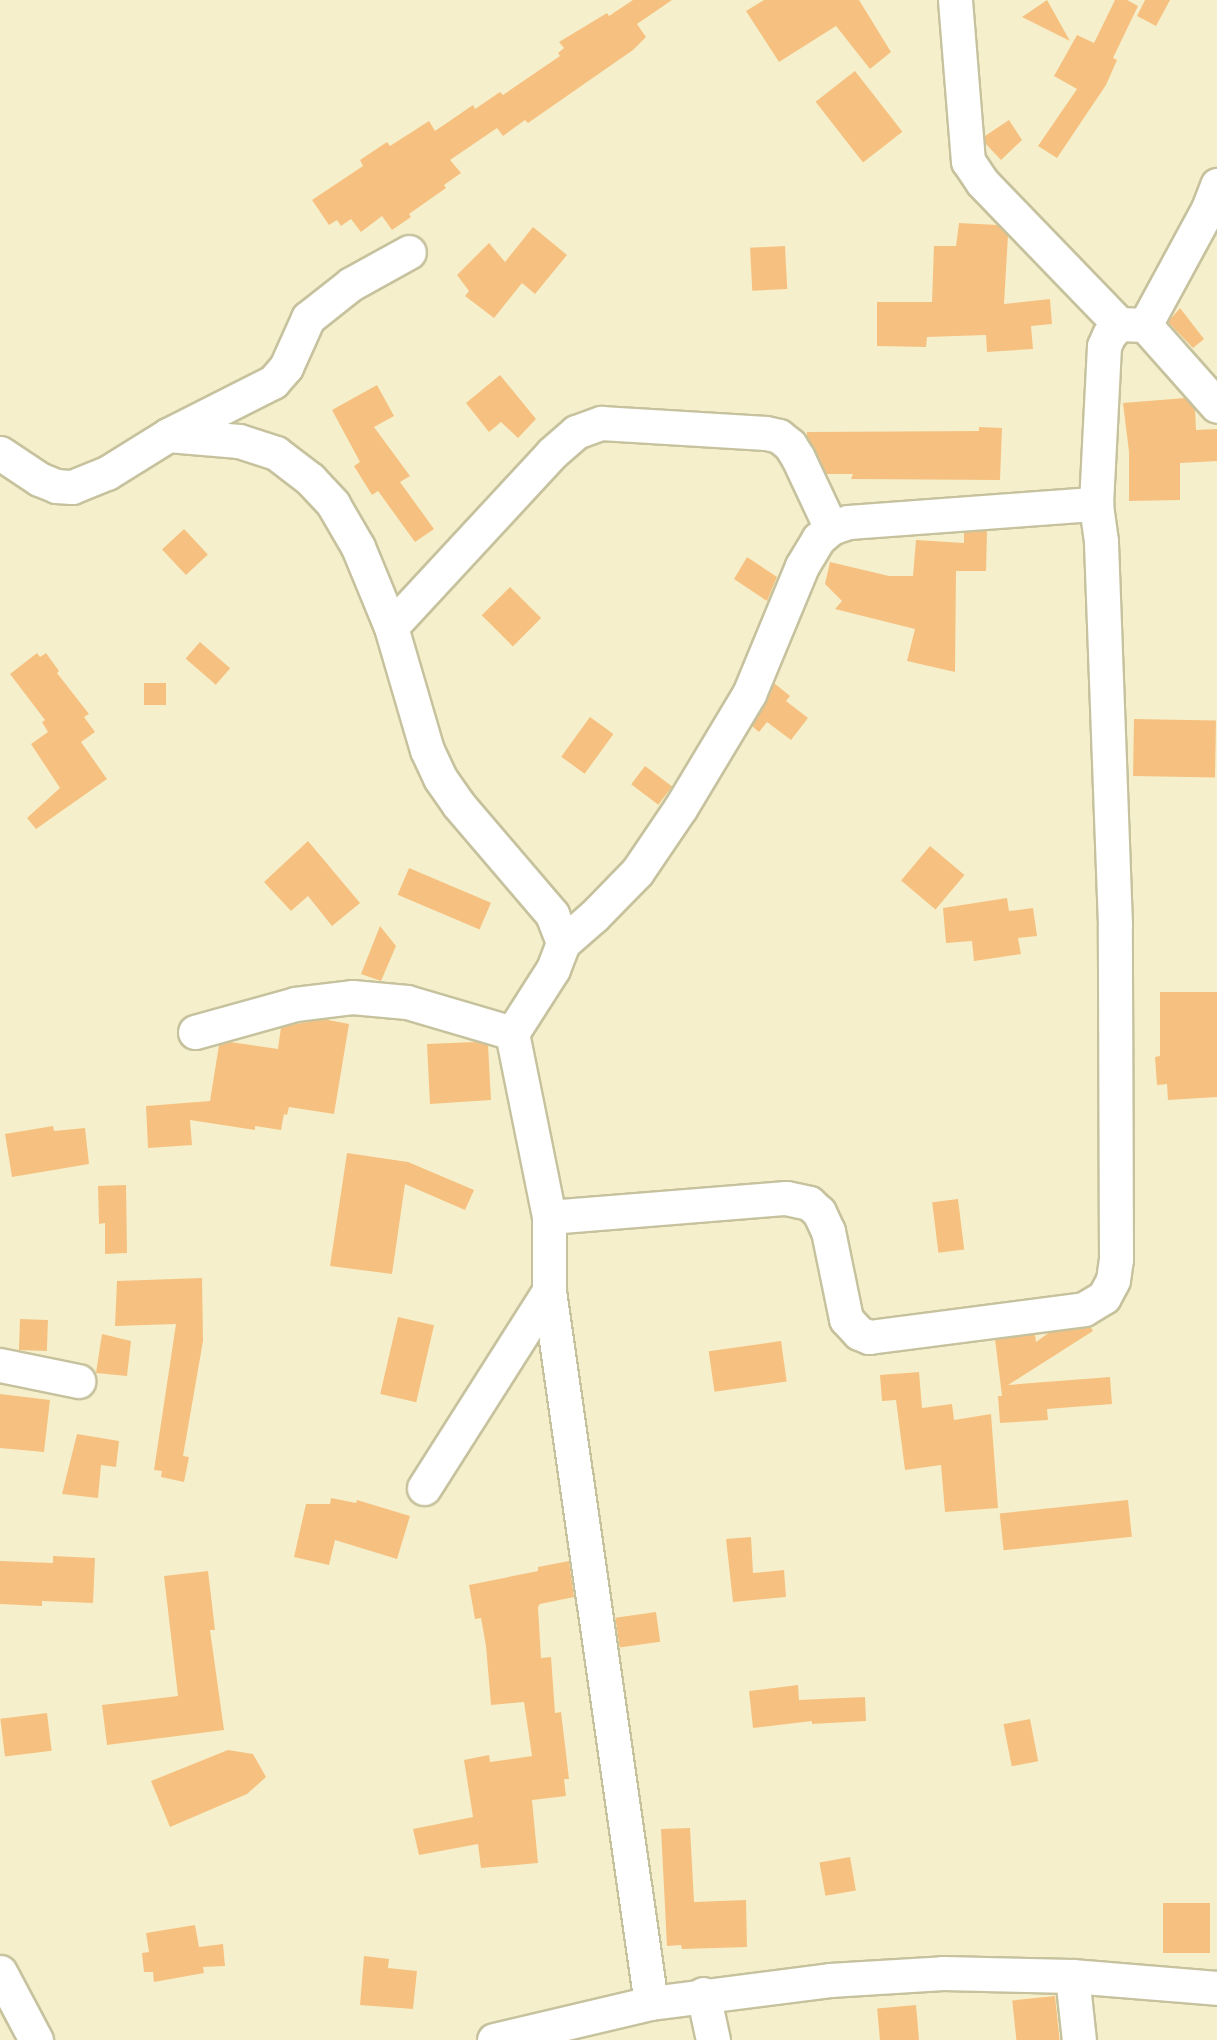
<!DOCTYPE html>
<style>
body{margin:0}
#map{position:relative;width:1217px;height:2040px;overflow:hidden;background:#f5f0cb;font-family:Inter,sans-serif}
div>[style]{position:absolute}
[style*='--x']{left:calc(var(--x)*1px);top:calc(var(--y)*1px);width:calc(var(--w)*1px);rotate:calc(var(--a)*1deg)}
.building>*{inset:0;background:#f6c180;transform-origin:0 0}
.roads{filter:drop-shadow(2px 0 #c7c29e) drop-shadow(-2px 0 #c7c29e) drop-shadow(0 2px #c7c29e) drop-shadow(0 -2px #c7c29e)}
.minor>*{height:33px;margin:-16.5px;padding:0 16.5px;transform-origin:16.5px;border-radius:16.5px;background:#fff}
span{translate:-50% -50%;white-space:nowrap;text-align:center;line-height:1.15;-webkit-text-stroke:5px #fefced;paint-order:stroke}
</style>
<div id="map">
<div class="building">
<div style="clip-path:polygon(633px 0,672px 0,637px 24px,646px 37px,633px 50px,528px 123px,525px 120px,503px 136px,497px 128px,450px 160px,461px 173px,444px 185px,446px 188px,409px 214px,411px 217px,392px 230px,382px 216px,361px 232px,351px 219px,341px 226px,337px 220px,329px 225px,312px 200px,363px 166px,360px 160px,387px 142px,390px 146px,429px 121px,435px 131px,473px 105px,475px 109px,500px 92px,503px 95px,560px 56px,558px 53px,564px 48px,559px 42px,607px 13px,609px 16px)"></div>
<div style="clip-path:polygon(764px 0,859px 0,891px 52px,870px 69px,836px 26px,779px 62px,746px 11px)"></div>
<div style="clip-path:polygon(1047px 0,1070px 41px,1022px 17px)"></div>
<div style="clip-path:polygon(1115px 0,1127px 0,1138px 6px,1113px 58px,1117px 60px,1106px 85px,1057px 158px,1038px 146px,1077px 89px,1054px 76px,1077px 35px,1094px 43px)"></div>
<div style="clip-path:polygon(1145px 0,1170px 0,1156px 26px,1137px 16px)"></div>
<div style="left:855px;top:71px;width:77px;height:50px;rotate:52deg"></div>
<div style="clip-path:polygon(1009px 120px,1022px 140px,1001px 160px,985px 143px,985px 136px)"></div>
<div style="clip-path:polygon(959px 223px,998px 225px,1008px 236px,1004px 304px,1050px 299px,1052px 324px,1031px 326px,1033px 349px,987px 352px,986px 335px,927px 337px,926px 347px,877px 346px,877px 302px,932px 302px,934px 246px,956px 246px)"></div>
<div style="clip-path:polygon(533px 227px,567px 255px,535px 294px,522px 283px,494px 318px,465px 296px,469px 291px,457px 275px,489px 243px,505px 262px)"></div>
<div style="left:785px;top:246px;width:43px;height:35px;rotate:87deg"></div>
<div style="clip-path:polygon(1180px 308px,1204px 339px,1193px 348px,1168px 322px)"></div>
<div style="clip-path:polygon(500px 375px,536px 419px,518px 438px,501px 422px,489px 432px,466px 403px)"></div>
<div style="clip-path:polygon(377px 385px,394px 416px,374px 427px,410px 476px,400px 482px,434px 529px,415px 542px,378px 491px,372px 495px,354px 466px,360px 462px,332px 410px)"></div>
<div style="clip-path:polygon(1185px 398px,1195px 409px,1196px 430px,1217px 429px,1217px 461px,1180px 463px,1180px 500px,1129px 501px,1129px 452px,1123px 403px)"></div>
<div style="clip-path:polygon(979px 427px,1002px 428px,1000px 480px,851px 479px,853px 474px,826px 474px,807px 437px,807px 432px,979px 431px)"></div>
<div style="left:184px;top:529px;width:35px;height:30px;rotate:47deg"></div>
<div style="clip-path:polygon(987px 531px,986px 571px,956px 571px,955px 672px,907px 661px,915px 629px,835px 609px,842px 601px,825px 584px,830px 562px,889px 576px,913px 576px,916px 540px,964px 543px,964px 532px)"></div>
<div style="clip-path:polygon(747px 557px,777px 577px,767px 601px,734px 579px)"></div>
<div style="left:510px;top:587px;width:44px;height:40px;rotate:45deg"></div>
<div style="left:200px;top:642px;width:40px;height:22px;rotate:41deg"></div>
<div style="clip-path:polygon(37px 653px,40px 657px,46px 653px,59px 671px,57px 673px,89px 714px,84px 717px,95px 732px,81px 742px,107px 779px,36px 829px,27px 818px,60px 788px,31px 744px,48px 732px,42px 722px,45px 720px,10px 674px)"></div>
<div style="left:166px;top:683px;width:22px;height:22px;rotate:90deg"></div>
<div style="clip-path:polygon(774px 683px,790px 696px,786px 701px,808px 718px,791px 740px,767px 722px,759px 732px,752px 726px)"></div>
<div style="left:590px;top:717px;width:29px;height:49px;rotate:36deg"></div>
<div style="left:1134px;top:719px;width:82px;height:57px;rotate:1deg"></div>
<div style="left:645px;top:766px;width:34px;height:23px;rotate:37deg"></div>
<div style="clip-path:polygon(308px 841px,360px 903px,332px 926px,308px 896px,291px 911px,264px 882px)"></div>
<div style="left:930px;top:846px;width:45px;height:45px;rotate:40deg"></div>
<div style="left:409px;top:868px;width:89px;height:29px;rotate:23deg"></div>
<div style="clip-path:polygon(1007px 898px,1009px 911px,1033px 908px,1037px 936px,1018px 938px,1021px 954px,974px 961px,972px 941px,946px 943px,943px 908px)"></div>
<div style="clip-path:polygon(380px 926px,396px 946px,381px 981px,361px 974px)"></div>
<div style="clip-path:polygon(1160px 992px,1217px 992px,1217px 1097px,1168px 1100px,1167px 1084px,1157px 1085px,1155px 1057px,1160px 1056px)"></div>
<div style="clip-path:polygon(323px 1019px,349px 1024px,334px 1114px,289px 1107px,287px 1115px,284px 1114px,281px 1130px,255px 1126px,255px 1130px,190px 1120px,192px 1145px,148px 1148px,146px 1106px,210px 1101px,219px 1045px,230px 1042px,278px 1049px,281px 1027px)"></div>
<div style="clip-path:polygon(475px 1042px,488px 1045px,491px 1100px,430px 1104px,427px 1044px)"></div>
<div style="clip-path:polygon(53px 1126px,54px 1131px,85px 1128px,89px 1164px,12px 1177px,5px 1134px)"></div>
<div style="clip-path:polygon(347px 1153px,408px 1162px,474px 1190px,465px 1210px,405px 1184px,392px 1274px,330px 1266px)"></div>
<div style="clip-path:polygon(126px 1185px,127px 1253px,105px 1254px,105px 1223px,99px 1224px,98px 1186px)"></div>
<div style="left:958px;top:1199px;width:51px;height:26px;rotate:83deg"></div>
<div style="clip-path:polygon(202px 1278px,203px 1341px,183px 1456px,189px 1457px,184px 1482px,161px 1477px,162px 1471px,154px 1470px,176px 1324px,115px 1326px,117px 1281px)"></div>
<div style="left:398px;top:1317px;width:37px;height:79px;rotate:13deg"></div>
<div style="left:20px;top:1319px;width:28px;height:31px;rotate:2deg"></div>
<div style="clip-path:polygon(1090px 1326px,1093px 1331px,1008px 1385px,1110px 1377px,1112px 1404px,1047px 1409px,1048px 1420px,1000px 1423px,998px 1396px,1002px 1396px,995px 1339px,1035px 1334px,1036px 1342px,1050px 1332px)"></div>
<div style="clip-path:polygon(102px 1334px,131px 1341px,127px 1376px,96px 1373px)"></div>
<div style="left:781px;top:1341px;width:41px;height:73px;rotate:82deg"></div>
<div style="clip-path:polygon(919px 1372px,922px 1408px,952px 1404px,954px 1420px,991px 1414px,998px 1508px,945px 1512px,941px 1465px,905px 1470px,896px 1400px,882px 1401px,880px 1375px)"></div>
<div style="clip-path:polygon(0 1394px,50px 1400px,44px 1452px,0 1448px)"></div>
<div style="clip-path:polygon(77px 1434px,119px 1441px,116px 1467px,101px 1465px,98px 1498px,62px 1494px)"></div>
<div style="clip-path:polygon(331px 1498px,356px 1503px,357px 1500px,410px 1516px,397px 1559px,335px 1540px,329px 1565px,294px 1557px,306px 1504px,330px 1504px)"></div>
<div style="left:1128px;top:1500px;width:37px;height:129px;rotate:84deg"></div>
<div style="clip-path:polygon(751px 1537px,753px 1573px,784px 1570px,786px 1597px,733px 1602px,726px 1539px)"></div>
<div style="clip-path:polygon(53px 1556px,95px 1558px,93px 1603px,42px 1601px,42px 1606px,0 1604px,0 1561px,53px 1563px)"></div>
<div style="clip-path:polygon(569px 1561px,574px 1597px,540px 1604px,538px 1607px,541px 1658px,551px 1657px,555px 1713px,561px 1712px,569px 1779px,564px 1779px,566px 1796px,532px 1800px,538px 1863px,481px 1868px,478px 1844px,419px 1855px,413px 1829px,473px 1817px,464px 1760px,489px 1755px,490px 1762px,532px 1756px,524px 1702px,491px 1705px,486px 1646px,481px 1618px,475px 1619px,469px 1585px,538px 1571px,538px 1567px)"></div>
<div style="clip-path:polygon(208px 1571px,215px 1630px,210px 1630px,224px 1730px,107px 1745px,102px 1705px,178px 1696px,164px 1576px)"></div>
<div style="left:656px;top:1612px;width:30px;height:41px;rotate:82deg"></div>
<div style="clip-path:polygon(798px 1685px,799px 1700px,865px 1697px,866px 1721px,812px 1724px,812px 1721px,753px 1728px,749px 1691px)"></div>
<div style="left:47px;top:1713px;width:38px;height:47px;rotate:83deg"></div>
<div style="left:1030px;top:1719px;width:43px;height:27px;rotate:79deg"></div>
<div style="clip-path:polygon(228px 1750px,253px 1754px,266px 1777px,247px 1794px,170px 1827px,151px 1781px)"></div>
<div style="clip-path:polygon(690px 1828px,694px 1902px,746px 1900px,747px 1947px,682px 1949px,681px 1945px,667px 1946px,661px 1829px)"></div>
<div style="left:850px;top:1857px;width:34px;height:31px;rotate:80deg"></div>
<div style="left:1163px;top:1903px;width:47px;height:50px"></div>
<div style="clip-path:polygon(195px 1925px,199px 1947px,223px 1944px,225px 1966px,203px 1967px,204px 1973px,154px 1982px,153px 1972px,144px 1972px,142px 1953px,149px 1952px,146px 1933px)"></div>
<div style="clip-path:polygon(364px 1956px,389px 1959px,388px 1968px,417px 1971px,413px 2009px,360px 2005px)"></div>
<div style="left:1055px;top:1996px;width:44px;height:43px;rotate:84deg"></div>
<div style="left:916px;top:2005px;width:35px;height:39px;rotate:85deg"></div>
</div>
<div class="roads">
<div class="minor">
<div style="--x:955;--y:0;--w:162;--a:85.4"></div>
<div style="--x:968;--y:161;--w:25;--a:56"></div>
<div style="--x:982;--y:182;--w:197;--a:46"></div>
<div style="--x:1145;--y:325;--w:132;--a:-61.5"></div>
<div style="--x:1208;--y:209;--w:26;--a:-69"></div>
<div style="--x:168;--y:435;--w:118;--a:-26.8"></div>
<div style="--x:273;--y:382;--w:20;--a:-49"></div>
<div style="--x:286;--y:367;--w:54;--a:-65.8"></div>
<div style="--x:308;--y:318;--w:55;--a:-38.3"></div>
<div style="--x:351;--y:284;--w:66;--a:-28.9"></div>
<div style="--x:0;--y:453;--w:47;--a:33.7"></div>
<div style="--x:39;--y:479;--w:18;--a:22"></div>
<div style="--x:56;--y:486;--w:16;--a:4"></div>
<div style="--x:72;--y:487;--w:38;--a:-22"></div>
<div style="--x:107;--y:473;--w:72;--a:-31.9"></div>
<div style="--x:168;--y:435;--w:71;--a:4.8"></div>
<div style="--x:239;--y:441;--w:39;--a:18"></div>
<div style="--x:276;--y:453;--w:43;--a:37.4"></div>
<div style="--x:310;--y:479;--w:34;--a:47"></div>
<div style="--x:333;--y:504;--w:50;--a:59.8"></div>
<div style="--x:358;--y:547;--w:87;--a:67.6"></div>
<div style="--x:391;--y:627;--w:128;--a:73.7"></div>
<div style="--x:427;--y:750;--w:31;--a:65"></div>
<div style="--x:440;--y:778;--w:32;--a:55"></div>
<div style="--x:458;--y:804;--w:145;--a:49.5"></div>
<div style="--x:552;--y:914;--w:31;--a:69"></div>
<div style="--x:563;--y:943;--w:28;--a:111"></div>
<div style="--x:553;--y:969;--w:76;--a:122.6"></div>
<div style="--x:512;--y:1033;--w:188;--a:78.6"></div>
<div style="--x:549;--y:1217;--w:74;--a:90"></div>
<div style="--x:549;--y:1291;--w:719;--a:81.85"></div>
<div style="--x:391;--y:627;--w:237;--a:-47.2"></div>
<div style="--x:552;--y:453;--w:32;--a:-41"></div>
<div style="--x:576;--y:432;--w:27;--a:-20"></div>
<div style="--x:601;--y:423;--w:165;--a:3.5"></div>
<div style="--x:766;--y:433;--w:13;--a:13"></div>
<div style="--x:779;--y:436;--w:14;--a:39"></div>
<div style="--x:790;--y:445;--w:15;--a:58"></div>
<div style="--x:798;--y:458;--w:77;--a:64.8"></div>
<div style="--x:563;--y:943;--w:41;--a:-41.1"></div>
<div style="--x:594;--y:916;--w:62;--a:-45.7"></div>
<div style="--x:637;--y:872;--w:78;--a:-55.9"></div>
<div style="--x:681;--y:807;--w:132;--a:-59"></div>
<div style="--x:749;--y:694;--w:139;--a:-67.5"></div>
<div style="--x:802;--y:566;--w:31;--a:-59"></div>
<div style="--x:818;--y:539;--w:17;--a:-40"></div>
<div style="--x:831;--y:528;--w:18;--a:-19"></div>
<div style="--x:848;--y:522;--w:249;--a:-4.2"></div>
<div style="--x:195;--y:1032;--w:104;--a:-15.6"></div>
<div style="--x:295;--y:1004;--w:57;--a:-7"></div>
<div style="--x:352;--y:997;--w:55;--a:5.2"></div>
<div style="--x:407;--y:1002;--w:109;--a:16.4"></div>
<div style="--x:549;--y:1217;--w:238;--a:-4.6"></div>
<div style="--x:786;--y:1198;--w:24;--a:12"></div>
<div style="--x:809;--y:1203;--w:13;--a:42"></div>
<div style="--x:819;--y:1212;--w:21;--a:65"></div>
<div style="--x:828;--y:1231;--w:90;--a:78.4"></div>
<div style="--x:846;--y:1319;--w:19;--a:47"></div>
<div style="--x:859;--y:1333;--w:11;--a:22"></div>
<div style="--x:869;--y:1337;--w:217;--a:-7.4"></div>
<div style="--x:1084;--y:1309;--w:23;--a:-31"></div>
<div style="--x:1104;--y:1297;--w:19;--a:-62"></div>
<div style="--x:1113;--y:1280;--w:21;--a:-82"></div>
<div style="--x:1116;--y:1259;--w:334;--a:-90.2"></div>
<div style="--x:1115;--y:925;--w:384;--a:-92.1"></div>
<div style="--x:1101;--y:541;--w:37;--a:-98"></div>
<div style="--x:1096;--y:504;--w:158;--a:-87.1"></div>
<div style="--x:1104;--y:346;--w:12;--a:-66"></div>
<div style="--x:1109;--y:335;--w:15;--a:-48"></div>
<div style="--x:1119;--y:324;--w:26;--a:2"></div>
<div style="--x:1145;--y:325;--w:108;--a:48.4"></div>
<div style="--x:0;--y:1365;--w:80;--a:11.6"></div>
<div style="--x:424;--y:1488;--w:233;--a:-57.6"></div>
<div style="--x:0;--y:1972;--w:77;--a:62.1"></div>
<div style="--x:1072;--y:1976;--w:64;--a:83.8"></div>
<div style="--x:703;--y:1994;--w:47;--a:77.7"></div>
<div style="--x:494;--y:2040;--w:161;--a:-13.3"></div>
<div style="--x:651;--y:2003;--w:180;--a:-7.3"></div>
<div style="--x:830;--y:1980;--w:113;--a:-3.5"></div>
<div style="--x:943;--y:1973;--w:129;--a:1.3"></div>
<div style="--x:1072;--y:1976;--w:145;--a:4.7"></div>
</div>
</div>
</div>
